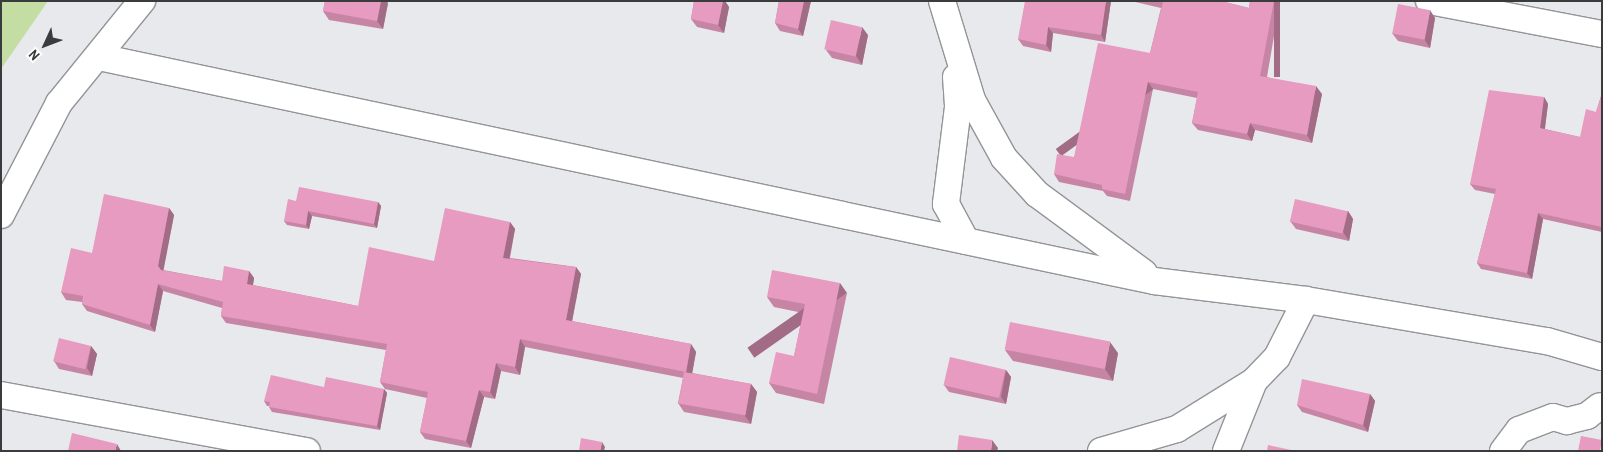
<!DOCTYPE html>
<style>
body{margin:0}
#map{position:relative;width:1603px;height:452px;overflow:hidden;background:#e7e9ec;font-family:"Archivo Narrow",sans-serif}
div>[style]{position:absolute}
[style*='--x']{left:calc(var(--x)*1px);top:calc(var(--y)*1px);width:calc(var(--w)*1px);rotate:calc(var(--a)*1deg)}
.green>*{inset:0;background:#c4dda2}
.roads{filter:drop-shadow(1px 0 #939497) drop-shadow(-1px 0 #939497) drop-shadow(0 1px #939497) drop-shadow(0 -1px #939497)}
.minor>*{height:26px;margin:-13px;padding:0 13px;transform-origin:13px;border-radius:13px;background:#fff}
.wall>*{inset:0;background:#c785a5}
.shaded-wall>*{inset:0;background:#a26c86;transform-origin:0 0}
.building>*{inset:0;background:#e79bc0;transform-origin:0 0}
span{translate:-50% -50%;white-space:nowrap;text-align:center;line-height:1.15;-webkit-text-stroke:4.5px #fff;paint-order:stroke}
.frame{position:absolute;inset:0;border:2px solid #3a3b3c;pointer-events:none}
.north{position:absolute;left:20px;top:20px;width:50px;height:50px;-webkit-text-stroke:4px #fff;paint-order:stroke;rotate:227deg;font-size:14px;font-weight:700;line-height:20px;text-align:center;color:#3a3b3c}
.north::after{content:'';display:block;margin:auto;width:18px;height:22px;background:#3a3b3c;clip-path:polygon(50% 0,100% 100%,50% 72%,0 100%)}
</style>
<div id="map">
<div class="green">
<div style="clip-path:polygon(1px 1px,48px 1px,1px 69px)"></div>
</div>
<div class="roads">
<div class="minor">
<div style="--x:942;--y:1;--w:103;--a:73.1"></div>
<div style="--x:972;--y:100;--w:66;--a:61.1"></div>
<div style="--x:1004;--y:158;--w:49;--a:47.5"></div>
<div style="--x:1037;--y:194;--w:133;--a:36.4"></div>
<div style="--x:1429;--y:1;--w:176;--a:10.8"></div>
<div style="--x:99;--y:57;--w:1079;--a:11.99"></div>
<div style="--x:1154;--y:281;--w:153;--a:7.1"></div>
<div style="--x:1306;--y:300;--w:244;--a:9.7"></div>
<div style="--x:1547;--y:341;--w:57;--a:16.2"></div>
<div style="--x:956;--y:77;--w:30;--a:86"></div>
<div style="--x:958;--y:107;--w:98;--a:97.1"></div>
<div style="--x:946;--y:204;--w:42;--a:61.6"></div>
<div style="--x:1;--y:215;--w:126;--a:-62.6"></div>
<div style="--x:59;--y:103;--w:132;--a:-50.9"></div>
<div style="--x:1;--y:395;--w:311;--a:10.4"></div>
<div style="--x:1101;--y:451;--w:79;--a:-16.1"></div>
<div style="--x:1177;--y:429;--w:91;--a:-31.9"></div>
<div style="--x:1226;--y:451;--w:75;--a:-68.2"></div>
<div style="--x:1254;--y:381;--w:33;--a:-46"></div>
<div style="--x:1277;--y:357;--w:64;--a:-63"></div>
<div style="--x:1503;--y:451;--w:26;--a:-53"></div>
<div style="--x:1519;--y:430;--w:36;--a:-21"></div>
<div style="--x:1553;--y:417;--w:15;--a:16"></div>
<div style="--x:1567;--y:421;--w:21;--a:-14"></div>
<div style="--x:1587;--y:416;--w:16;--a:-38"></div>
</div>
</div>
<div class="wall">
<div style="clip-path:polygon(325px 1px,386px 1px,388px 3px,383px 29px,329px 20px,323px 11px)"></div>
<div style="clip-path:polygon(694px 1px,725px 1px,729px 7px,724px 33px,697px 27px,691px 19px)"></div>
<div style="clip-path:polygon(779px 1px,811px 1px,803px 36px,780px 31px,775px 23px)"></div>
<div style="clip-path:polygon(1111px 1px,1105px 42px,1053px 33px,1051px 52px,1023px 46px,1018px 39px)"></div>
<div style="clip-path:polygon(1131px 1px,1221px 1px,1249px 8px,1250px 1px,1280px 1px,1267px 77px,1322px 94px,1312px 143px,1255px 130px,1252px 141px,1198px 130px,1192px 123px,1197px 98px,1153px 89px,1130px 201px,1107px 196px,1103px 191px,1059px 182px,1054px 174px,1074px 157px,1150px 53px,1161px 8px)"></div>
<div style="clip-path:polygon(1435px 18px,1430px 48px,1398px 41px,1392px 33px)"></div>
<div style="clip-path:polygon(868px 35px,862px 65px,832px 58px,826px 50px)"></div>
<div style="clip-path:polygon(1602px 93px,1602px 232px,1543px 219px,1532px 279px,1481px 269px,1477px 263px,1495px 194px,1475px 190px,1470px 184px,1544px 97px,1548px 104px,1545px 129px,1580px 137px,1596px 112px)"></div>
<div style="clip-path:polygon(296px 201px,378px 202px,381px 206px,377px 228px,312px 216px,309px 229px,287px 225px,284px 221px)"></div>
<div style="clip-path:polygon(169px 208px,174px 215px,163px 270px,222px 281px,249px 271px,254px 278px,253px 285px,358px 306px,434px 261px,510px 222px,515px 229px,510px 258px,576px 267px,581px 274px,572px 321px,691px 344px,696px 352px,692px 373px,751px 384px,757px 392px,751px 424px,684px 412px,678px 403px,683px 378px,525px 347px,520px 375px,501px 371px,495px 399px,484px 397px,471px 448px,425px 439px,420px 432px,427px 398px,385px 389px,380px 382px,386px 350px,226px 323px,221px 316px,222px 308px,163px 291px,155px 332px,87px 311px,82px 304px,82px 302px,66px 300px,61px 292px,92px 253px)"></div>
<div style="clip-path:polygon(1348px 211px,1353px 219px,1349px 241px,1296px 229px,1290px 221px)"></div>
<div style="clip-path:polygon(847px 293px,824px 404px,776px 393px,769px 383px,794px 356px,803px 313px,774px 307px,767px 297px)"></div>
<div style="clip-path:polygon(91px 346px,97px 354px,92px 376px,59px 369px,54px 361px)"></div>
<div style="clip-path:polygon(1005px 350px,1118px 353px,1113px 381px,1013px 361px)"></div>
<div style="clip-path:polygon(1006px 370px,1011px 377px,1006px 404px,949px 392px,944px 385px)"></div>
<div style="clip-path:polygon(324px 387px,384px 389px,387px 393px,380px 430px,272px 412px,269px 407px,269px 406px,267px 406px,264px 401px)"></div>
<div style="clip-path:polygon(1370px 394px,1375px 401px,1368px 432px,1302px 412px,1297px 405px)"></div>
</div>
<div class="shaded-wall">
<div style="clip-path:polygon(381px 1px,386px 1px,388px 3px,383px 29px,377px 21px)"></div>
<div style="clip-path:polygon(723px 1px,725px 1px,729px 7px,724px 33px,718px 25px)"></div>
<div style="clip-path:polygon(804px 1px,811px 1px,803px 36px,798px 29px)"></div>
<div style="clip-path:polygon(1106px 1px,1111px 1px,1105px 42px,1101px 35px)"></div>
<div style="left:1274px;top:1px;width:6px;height:76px"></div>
<div style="clip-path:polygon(1430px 10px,1435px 18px,1430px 48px,1424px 39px)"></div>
<div style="clip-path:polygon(862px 27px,868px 35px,862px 65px,856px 56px)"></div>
<div style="clip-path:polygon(1048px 27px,1053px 33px,1051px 52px,1046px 45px)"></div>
<div style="left:1148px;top:82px;width:9px;height:114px;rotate:54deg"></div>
<div style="clip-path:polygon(1316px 86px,1322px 94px,1312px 143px,1307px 135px)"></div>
<div style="clip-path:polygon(1544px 97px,1548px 104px,1544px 134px,1540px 128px)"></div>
<div style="clip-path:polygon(1250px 123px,1255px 130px,1252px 141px,1247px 134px)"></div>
<div style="clip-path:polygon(378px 202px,381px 206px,377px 228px,374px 224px)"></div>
<div style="clip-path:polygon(169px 208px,174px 215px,163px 273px,158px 266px)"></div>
<div style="clip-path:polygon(308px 211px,312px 216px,309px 229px,306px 225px)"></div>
<div style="clip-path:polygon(1348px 211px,1353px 219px,1349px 241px,1343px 232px)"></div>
<div style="clip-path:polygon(1538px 213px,1543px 219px,1532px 279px,1527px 273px)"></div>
<div style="clip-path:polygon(510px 222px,515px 229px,508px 265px,503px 258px)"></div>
<div style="clip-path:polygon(576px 267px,581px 274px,571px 327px,566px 320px)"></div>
<div style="clip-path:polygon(249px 271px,254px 278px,252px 291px,247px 284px)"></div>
<div style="left:840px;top:283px;width:12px;height:113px;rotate:55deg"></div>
<div style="clip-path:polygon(158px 284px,163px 291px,155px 332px,150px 325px)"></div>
<div style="clip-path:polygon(520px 339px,525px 347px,520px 375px,515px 367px)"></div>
<div style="clip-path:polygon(1110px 342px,1118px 353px,1113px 381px,1105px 369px)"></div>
<div style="clip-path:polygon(691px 344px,696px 352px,691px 380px,686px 373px)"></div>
<div style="clip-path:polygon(91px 346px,97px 354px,92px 376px,87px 368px)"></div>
<div style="clip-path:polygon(496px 363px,501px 371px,495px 399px,490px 392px)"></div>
<div style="clip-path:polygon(1006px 370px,1011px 377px,1006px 404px,1001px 397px)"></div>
<div style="clip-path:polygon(751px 384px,757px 392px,751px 424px,745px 416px)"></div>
<div style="clip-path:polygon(384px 389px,387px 393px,380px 430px,377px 426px)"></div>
<div style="clip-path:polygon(479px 390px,484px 397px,471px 448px,466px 441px)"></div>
<div style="clip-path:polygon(1370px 394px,1375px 401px,1368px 432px,1363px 425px)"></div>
<div style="clip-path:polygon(992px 440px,998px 448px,997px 451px,991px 451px)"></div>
<div style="clip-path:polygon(602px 442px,605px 447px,604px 451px,600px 451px)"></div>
<div style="clip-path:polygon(117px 444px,121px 451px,115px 451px)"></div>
</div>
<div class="building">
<div style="clip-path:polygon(325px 1px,381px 1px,377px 21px,323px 11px)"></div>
<div style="clip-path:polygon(694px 1px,723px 1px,718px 25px,691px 19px)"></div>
<div style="clip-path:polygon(779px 1px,804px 1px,798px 29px,775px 23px)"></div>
<div style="clip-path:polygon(1025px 1px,1106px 1px,1101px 35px,1048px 27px,1046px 45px,1018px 39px)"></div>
<div style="clip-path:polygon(1160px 1px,1221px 1px,1249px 8px,1250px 1px,1274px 1px,1260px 76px,1316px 86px,1307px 135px,1250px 123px,1247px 134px,1192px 123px,1198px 92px,1148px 82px,1125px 194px,1102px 189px,1102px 185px,1054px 174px,1057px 154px,1074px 157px,1098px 43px,1150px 53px,1163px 2px)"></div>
<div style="left:1398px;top:4px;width:33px;height:30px;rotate:11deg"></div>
<div style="left:831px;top:20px;width:32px;height:30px;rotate:13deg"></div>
<div style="clip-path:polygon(1489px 90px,1544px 97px,1540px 128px,1580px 137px,1586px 109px,1596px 112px,1602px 93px,1602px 227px,1538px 213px,1527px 273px,1477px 263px,1496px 189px,1470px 184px)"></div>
<div style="clip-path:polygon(299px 187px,378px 202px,374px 224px,308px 211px,306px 225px,284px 221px,288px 199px,296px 201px)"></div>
<div style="clip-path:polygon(104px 194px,169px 208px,158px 266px,161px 270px,222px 281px,224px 266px,249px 271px,247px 284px,358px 306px,369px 247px,434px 261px,445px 208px,510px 222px,503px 258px,576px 267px,566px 320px,691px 344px,686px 372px,520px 339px,515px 367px,496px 363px,490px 392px,479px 390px,466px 441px,420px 432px,428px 392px,380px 382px,387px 344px,221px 316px,223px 302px,158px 284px,150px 325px,82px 304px,83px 296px,61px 292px,71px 248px,92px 253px)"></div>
<div style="left:1295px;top:199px;width:54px;height:23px;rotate:13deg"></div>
<div style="clip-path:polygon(772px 270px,840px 283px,817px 394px,769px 383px,776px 352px,794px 356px,805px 304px,767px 297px)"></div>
<div style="left:1010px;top:322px;width:102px;height:28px;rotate:11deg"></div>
<div style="left:59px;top:338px;width:33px;height:24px;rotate:14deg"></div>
<div style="left:950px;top:357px;width:57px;height:29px;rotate:13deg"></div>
<div style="left:684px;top:372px;width:68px;height:32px;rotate:10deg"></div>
<div style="clip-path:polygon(271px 375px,324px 387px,326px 377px,384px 389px,377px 426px,269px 407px,270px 402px,264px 401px)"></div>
<div style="clip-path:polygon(1302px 379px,1370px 394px,1363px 425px,1297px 405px)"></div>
<div style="clip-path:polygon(72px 433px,117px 444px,115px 451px,68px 451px)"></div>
<div style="clip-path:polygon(959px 435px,992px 440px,991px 451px,957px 451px)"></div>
<div style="clip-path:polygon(1581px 436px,1602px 440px,1600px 451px,1578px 451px)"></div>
<div style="clip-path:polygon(581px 438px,602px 442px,600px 451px,579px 451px)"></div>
<div style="clip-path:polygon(1268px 445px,1296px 451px,1267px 451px)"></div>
</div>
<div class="frame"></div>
<div class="north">N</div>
</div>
